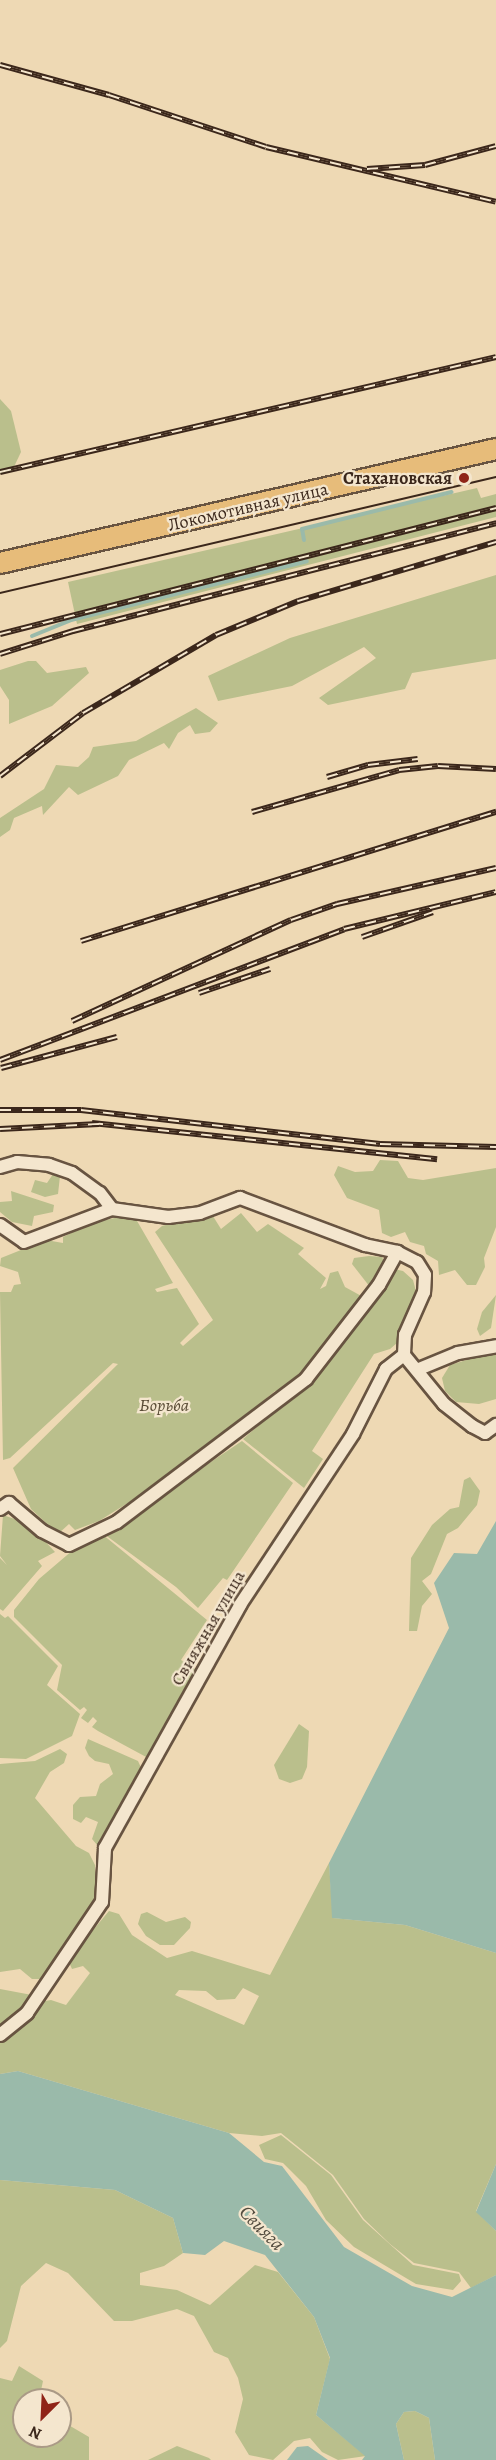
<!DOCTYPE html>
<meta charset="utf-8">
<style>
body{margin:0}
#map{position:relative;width:496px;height:2460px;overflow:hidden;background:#eed9b4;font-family:Alegreya,serif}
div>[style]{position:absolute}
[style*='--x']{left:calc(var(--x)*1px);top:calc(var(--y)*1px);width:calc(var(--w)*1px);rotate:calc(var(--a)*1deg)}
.green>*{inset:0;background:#babf8c}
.water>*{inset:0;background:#9abaaa}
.stream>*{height:4px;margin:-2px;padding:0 2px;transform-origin:2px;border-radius:2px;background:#9abaaa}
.roads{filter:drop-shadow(2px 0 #685441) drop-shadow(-2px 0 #685441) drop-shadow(0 2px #685441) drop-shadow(0 -2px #685441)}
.minor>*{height:12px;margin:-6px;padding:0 6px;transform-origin:6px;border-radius:6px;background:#f4e6ce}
.primary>*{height:20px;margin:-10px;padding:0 10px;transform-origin:10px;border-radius:10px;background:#e7bc7a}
.tram>*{height:1.5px;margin:-0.75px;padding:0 0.75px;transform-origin:0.75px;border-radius:0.75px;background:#3b271b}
.rail>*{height:6px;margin-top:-3px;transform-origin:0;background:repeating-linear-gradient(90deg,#f4e6ce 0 11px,#3b271b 0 22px);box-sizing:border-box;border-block:2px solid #3b271b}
.dots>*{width:16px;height:16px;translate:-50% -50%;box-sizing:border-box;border:3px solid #f4e6ce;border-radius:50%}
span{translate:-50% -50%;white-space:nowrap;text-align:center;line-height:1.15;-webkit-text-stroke:4.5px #f4e6ce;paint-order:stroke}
.poi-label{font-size:18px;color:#3b271b;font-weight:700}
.right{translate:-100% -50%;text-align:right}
.street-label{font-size:18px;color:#3b271b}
.park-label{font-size:18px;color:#5b4d37;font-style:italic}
.water-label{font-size:20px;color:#534c3f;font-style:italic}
.north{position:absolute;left:12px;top:2388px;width:60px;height:60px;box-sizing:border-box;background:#f4e6ce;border:2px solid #aa9a86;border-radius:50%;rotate:204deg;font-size:16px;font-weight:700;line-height:24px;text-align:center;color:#3b271b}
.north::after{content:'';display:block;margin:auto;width:21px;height:27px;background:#8f2418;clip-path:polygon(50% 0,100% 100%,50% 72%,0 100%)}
</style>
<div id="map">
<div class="green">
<div style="clip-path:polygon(0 399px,11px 411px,21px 452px,12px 471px,0 474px)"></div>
<div style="clip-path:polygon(477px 488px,481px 498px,496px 494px,496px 517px,77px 624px,68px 582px)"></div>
<div style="clip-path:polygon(496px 575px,496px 659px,412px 673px,405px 689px,328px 705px,319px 698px,376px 658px,364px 647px,292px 686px,218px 701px,208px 676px,290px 638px)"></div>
<div style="clip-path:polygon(28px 661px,36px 661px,47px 673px,86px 667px,89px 673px,52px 706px,9px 724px,9px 700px,0 686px,0 670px)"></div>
<div style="clip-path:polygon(196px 708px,218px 723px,210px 732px,195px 734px,190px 725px,178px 733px,169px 749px,164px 743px,129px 760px,118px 776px,78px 795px,69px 787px,43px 815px,42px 806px,14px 818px,10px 830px,0 837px,0 818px,44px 789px,56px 765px,78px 767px,89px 757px,93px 747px,136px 741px)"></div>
<div style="clip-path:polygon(380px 1160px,398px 1161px,408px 1178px,423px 1180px,496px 1168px,496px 1227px,484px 1258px,485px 1267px,476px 1285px,467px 1285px,455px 1270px,439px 1275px,438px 1261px,426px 1254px,424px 1246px,410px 1242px,405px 1232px,391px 1237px,382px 1233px,379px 1210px,347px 1198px,334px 1175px,338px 1166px,355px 1172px,373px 1171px)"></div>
<div style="clip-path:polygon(53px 1174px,60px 1176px,58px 1194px,45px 1197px,31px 1192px,35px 1180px,47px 1183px)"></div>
<div style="clip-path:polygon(11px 1191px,54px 1205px,53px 1212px,34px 1216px,32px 1226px,12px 1222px,0 1212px,0 1202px,12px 1201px)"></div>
<div style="clip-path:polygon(211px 1213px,221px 1229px,241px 1213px,257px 1232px,268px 1224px,304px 1248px,298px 1254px,326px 1278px,320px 1289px,326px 1286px,330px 1273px,338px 1271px,345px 1287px,365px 1298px,321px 1348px,310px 1368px,285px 1390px,275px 1391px,182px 1469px,99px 1521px,75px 1530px,69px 1524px,58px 1534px,31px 1509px,13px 1468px,118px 1364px,113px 1363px,10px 1458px,3px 1460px,0 1292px,11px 1292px,14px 1285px,21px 1284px,18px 1272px,0 1266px,1px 1258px,46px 1240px,63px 1243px,63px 1237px,92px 1223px,133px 1214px,173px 1283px,155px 1289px,157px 1292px,177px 1288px,199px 1324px,180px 1343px,183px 1346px,213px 1320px,155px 1232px,162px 1226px)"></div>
<div style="clip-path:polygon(369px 1256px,382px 1257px,386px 1266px,370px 1287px,352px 1264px,354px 1258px)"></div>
<div style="clip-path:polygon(394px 1269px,403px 1271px,413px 1280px,418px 1299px,397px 1343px,390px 1349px,374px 1354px,312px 1451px,323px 1459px,304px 1488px,243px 1439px,309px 1382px,359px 1322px)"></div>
<div style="clip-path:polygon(496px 1295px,491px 1328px,480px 1336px,477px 1329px,482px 1312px)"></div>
<div style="clip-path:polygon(496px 1351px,496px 1399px,479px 1404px,456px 1402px,445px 1391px,442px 1378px,450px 1365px)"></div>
<div style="clip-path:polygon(242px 1441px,293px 1483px,227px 1580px,223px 1578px,198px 1608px,176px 1587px,104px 1534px)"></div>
<div style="clip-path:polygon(470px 1477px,480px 1491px,477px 1505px,458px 1528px,447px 1534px,431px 1574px,422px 1581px,432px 1594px,422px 1606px,417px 1631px,409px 1631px,411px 1558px,432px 1525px,450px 1509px,459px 1507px,464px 1480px)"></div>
<div style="clip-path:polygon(3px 1515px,29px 1524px,55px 1552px,38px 1561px,42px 1566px,3px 1611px,0 1609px,0 1558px,7px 1565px,0 1556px)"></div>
<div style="clip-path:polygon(102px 1534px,207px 1620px,181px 1660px,197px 1670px,148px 1758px,98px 1731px,92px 1727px,97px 1721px,93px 1717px,88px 1723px,81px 1718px,87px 1710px,84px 1707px,80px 1710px,57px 1690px,62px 1665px,14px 1617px,14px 1610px,39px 1579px,80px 1544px)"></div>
<div style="clip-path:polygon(0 1614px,5px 1618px,8px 1616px,58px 1666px,47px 1685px,80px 1714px,72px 1736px,26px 1759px,0 1758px)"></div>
<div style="clip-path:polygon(299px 1724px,309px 1731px,307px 1767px,302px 1779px,290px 1783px,279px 1779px,274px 1765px)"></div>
<div style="clip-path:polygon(88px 1739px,138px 1761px,143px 1772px,104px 1844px,98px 1846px,92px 1839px,98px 1822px,86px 1817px,81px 1823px,73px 1819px,73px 1805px,80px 1797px,96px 1796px,100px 1784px,113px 1774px,109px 1764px,95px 1761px,89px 1756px,85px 1748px)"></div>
<div style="clip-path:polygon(60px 1749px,67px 1754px,64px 1763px,50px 1772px,35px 1798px,76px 1846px,89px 1853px,95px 1865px,95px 1903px,43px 1979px,32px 1979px,20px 1969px,0 1972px,0 1764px,35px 1761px)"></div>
<div style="clip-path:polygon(evenodd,329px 1863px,333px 1918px,405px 1925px,496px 1953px,496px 2164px,476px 2211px,496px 2231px,496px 2275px,471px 2288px,459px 2272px,414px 2263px,390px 2244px,364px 2219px,333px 2175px,281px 2133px,262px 2136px,229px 2133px,18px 2071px,0 2074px,0 2042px,40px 2002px,51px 2000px,66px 2005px,90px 1973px,83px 1966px,72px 1969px,68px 1960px,109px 1911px,119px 1914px,132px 1935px,167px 1958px,192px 1951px,270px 1975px,329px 1863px,243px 1988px,259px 1996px,244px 2025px,175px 1995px,179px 1990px,206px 1991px,217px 2000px,235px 1999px,243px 1988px)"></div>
<div style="clip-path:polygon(147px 1912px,166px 1922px,185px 1917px,191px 1922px,190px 1928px,174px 1945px,160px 1945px,146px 1936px,138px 1924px,141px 1914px)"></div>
<div style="clip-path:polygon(0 1989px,32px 1995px,25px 2009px,0 2032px)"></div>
<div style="clip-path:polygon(281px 2135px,331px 2175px,363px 2220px,413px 2265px,459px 2274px,461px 2281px,453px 2290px,416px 2284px,354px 2247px,326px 2220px,306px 2186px,283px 2163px,265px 2159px,259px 2145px)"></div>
<div style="clip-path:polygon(0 2180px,115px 2190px,173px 2218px,183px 2253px,164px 2266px,140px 2273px,140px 2285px,177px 2290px,210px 2305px,255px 2265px,278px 2272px,314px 2317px,330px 2359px,316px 2415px,366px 2456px,338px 2460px,322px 2452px,310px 2438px,294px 2441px,273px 2460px,249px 2455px,235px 2432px,243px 2399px,238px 2378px,228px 2358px,214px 2352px,194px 2316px,177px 2309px,132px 2321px,114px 2321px,68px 2273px,46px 2263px,21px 2286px,7px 2341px,0 2348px)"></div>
<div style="clip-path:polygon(19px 2366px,43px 2381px,39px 2400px,24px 2400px,24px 2436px,60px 2436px,60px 2420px,89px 2437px,89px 2460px,0 2460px,0 2378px,12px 2381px)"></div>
<div style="clip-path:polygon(415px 2411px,429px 2418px,435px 2460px,404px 2460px,396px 2424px,404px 2412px)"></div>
<div style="clip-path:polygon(177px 2446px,209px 2458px,211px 2460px,148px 2460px)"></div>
</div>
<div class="water">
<div style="clip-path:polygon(496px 1521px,496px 1953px,405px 1925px,332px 1918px,329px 1863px,449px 1628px,434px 1583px,454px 1553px,477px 1554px)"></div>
<div style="clip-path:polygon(18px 2071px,229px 2133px,264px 2162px,282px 2166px,344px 2247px,412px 2286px,452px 2297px,496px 2275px,496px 2460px,435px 2460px,429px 2418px,415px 2411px,404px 2412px,396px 2424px,404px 2460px,362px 2460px,365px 2456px,316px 2415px,330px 2358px,314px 2317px,265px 2255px,224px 2241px,205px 2255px,183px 2253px,173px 2218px,115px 2190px,0 2180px,0 2074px)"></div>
<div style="clip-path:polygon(496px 2164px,496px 2231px,476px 2212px)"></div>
<div style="clip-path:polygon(308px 2446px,328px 2460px,287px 2460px,297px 2447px)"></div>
</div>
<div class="stream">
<div style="--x:304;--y:540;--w:11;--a:-100"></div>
<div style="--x:302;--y:529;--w:154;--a:-13.9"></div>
<div style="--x:32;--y:636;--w:42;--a:-22.3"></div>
<div style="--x:71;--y:620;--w:243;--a:-14"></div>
</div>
<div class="roads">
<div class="minor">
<div style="--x:0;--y:1167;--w:18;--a:-16"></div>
<div style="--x:17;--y:1162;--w:32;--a:5"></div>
<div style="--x:49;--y:1165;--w:24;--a:19"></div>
<div style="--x:72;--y:1173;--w:34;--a:36"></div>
<div style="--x:100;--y:1193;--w:20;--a:53"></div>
<div style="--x:0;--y:1225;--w:29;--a:35"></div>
<div style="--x:24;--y:1242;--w:94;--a:-20.6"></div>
<div style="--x:112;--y:1209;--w:57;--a:8.1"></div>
<div style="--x:168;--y:1217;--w:32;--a:-7"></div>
<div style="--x:200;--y:1213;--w:43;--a:-20.6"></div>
<div style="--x:240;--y:1198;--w:134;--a:20.6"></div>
<div style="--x:365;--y:1245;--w:33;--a:12"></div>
<div style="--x:404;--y:1355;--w:63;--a:50.8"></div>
<div style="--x:444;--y:1404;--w:36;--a:38"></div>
<div style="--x:472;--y:1426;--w:15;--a:28"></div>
<div style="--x:485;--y:1433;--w:14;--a:-36"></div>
<div style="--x:419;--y:1369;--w:42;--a:-22.3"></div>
<div style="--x:458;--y:1353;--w:39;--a:-10"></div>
<div style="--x:0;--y:1509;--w:11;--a:-34"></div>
<div style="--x:9;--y:1503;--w:43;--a:40.3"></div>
<div style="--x:42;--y:1531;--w:30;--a:27"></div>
<div style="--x:69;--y:1545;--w:53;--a:-25.6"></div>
<div style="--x:117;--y:1522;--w:237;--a:-37.1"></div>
<div style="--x:306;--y:1379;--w:119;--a:-52.2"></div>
<div style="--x:379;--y:1285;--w:38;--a:-61"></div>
<div style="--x:397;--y:1252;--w:22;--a:27"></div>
<div style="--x:417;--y:1262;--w:15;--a:58"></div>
<div style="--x:425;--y:1275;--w:17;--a:93"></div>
<div style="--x:424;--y:1292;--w:47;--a:113.8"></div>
<div style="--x:405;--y:1335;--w:20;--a:93"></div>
<div style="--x:0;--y:2035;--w:35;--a:-39"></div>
<div style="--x:27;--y:2013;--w:134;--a:-56"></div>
<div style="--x:102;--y:1902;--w:54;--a:-86.8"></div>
<div style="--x:105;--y:1848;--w:278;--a:-60.9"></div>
<div style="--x:240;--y:1605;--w:205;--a:-56.5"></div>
<div style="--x:353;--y:1434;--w:73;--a:-63.1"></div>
<div style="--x:386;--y:1369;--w:23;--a:-38"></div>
</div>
<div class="primary">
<div style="--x:0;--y:563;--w:509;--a:-12.94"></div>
</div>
</div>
<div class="tram">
<div style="--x:0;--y:593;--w:509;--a:-13.16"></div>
</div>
<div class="rail">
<div style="--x:0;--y:65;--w:113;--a:15.4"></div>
<div style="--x:109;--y:95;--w:165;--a:18.3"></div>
<div style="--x:266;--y:147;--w:236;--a:13.4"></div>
<div style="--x:367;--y:169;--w:58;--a:-3.9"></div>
<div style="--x:425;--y:165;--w:73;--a:-15"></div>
<div style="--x:0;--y:472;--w:509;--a:-13.05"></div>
<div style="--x:0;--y:634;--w:512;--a:-14.25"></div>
<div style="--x:0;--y:654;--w:77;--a:-17.5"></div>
<div style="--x:73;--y:631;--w:437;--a:-14.3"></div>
<div style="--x:0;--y:776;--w:104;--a:-37.2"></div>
<div style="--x:83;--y:713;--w:154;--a:-30.4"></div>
<div style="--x:216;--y:635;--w:89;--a:-22.5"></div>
<div style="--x:298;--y:601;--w:207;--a:-16.6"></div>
<div style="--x:327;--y:777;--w:43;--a:-16.3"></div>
<div style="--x:368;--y:765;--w:50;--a:-6.8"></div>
<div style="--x:252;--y:812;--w:153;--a:-15.9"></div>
<div style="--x:399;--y:770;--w:39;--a:-6"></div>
<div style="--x:438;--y:766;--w:58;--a:3"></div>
<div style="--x:362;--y:937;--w:75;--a:-19.4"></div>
<div style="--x:81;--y:941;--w:435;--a:-17.3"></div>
<div style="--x:199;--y:993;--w:75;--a:-18.7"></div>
<div style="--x:72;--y:1021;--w:241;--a:-24.8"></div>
<div style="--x:291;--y:920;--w:49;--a:-19.2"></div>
<div style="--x:337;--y:904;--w:163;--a:-12.8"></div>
<div style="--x:0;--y:1060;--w:368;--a:-20.8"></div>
<div style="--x:344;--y:929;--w:156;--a:-13.7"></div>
<div style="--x:1;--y:1068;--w:120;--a:-15"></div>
<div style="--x:0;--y:1110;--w:81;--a:0"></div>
<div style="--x:81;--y:1110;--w:301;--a:6.5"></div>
<div style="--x:380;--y:1144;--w:116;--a:1.5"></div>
<div style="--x:92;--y:1123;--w:347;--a:6"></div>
<div style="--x:0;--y:1129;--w:99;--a:-2.9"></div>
</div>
<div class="dots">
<div style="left:464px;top:478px;background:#8f2418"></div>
</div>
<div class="poi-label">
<span class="right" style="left:452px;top:478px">Стахановская</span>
</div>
<div class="street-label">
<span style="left:248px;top:507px;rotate:-13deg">Локомотивная улица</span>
<span style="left:208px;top:1628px;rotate:-60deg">Свияжная улица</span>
</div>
<div class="park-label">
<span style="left:164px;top:1405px">Борьба</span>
</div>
<div class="water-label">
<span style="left:262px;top:2228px;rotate:45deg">Свияга</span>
</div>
<div class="north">N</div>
</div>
